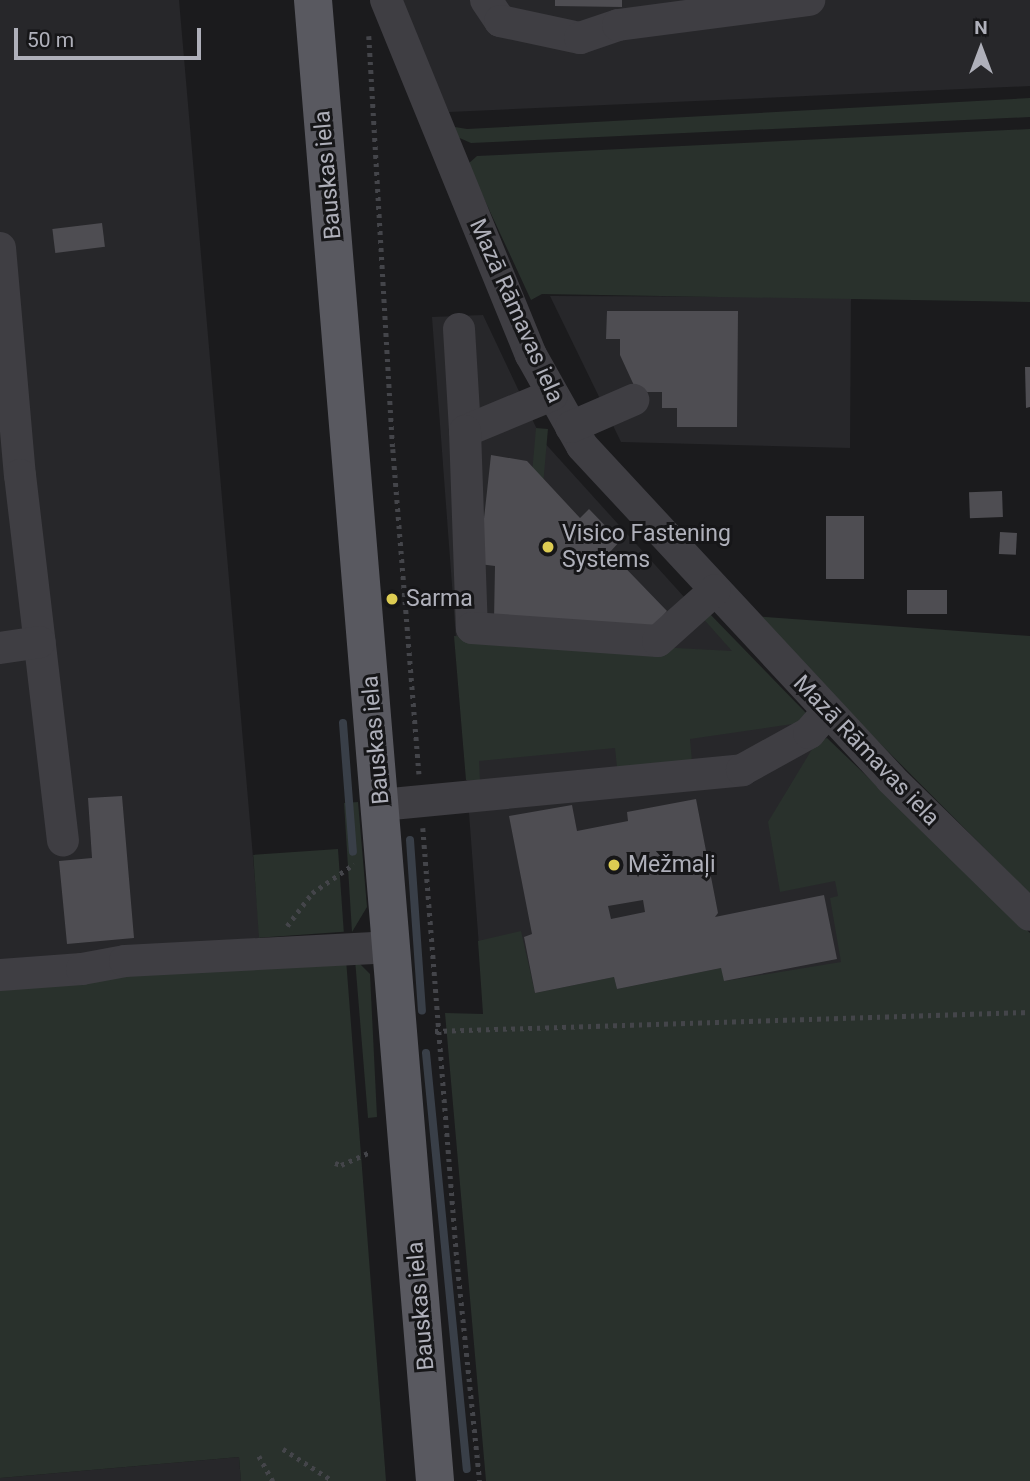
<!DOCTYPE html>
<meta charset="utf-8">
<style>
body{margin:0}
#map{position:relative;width:1030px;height:1481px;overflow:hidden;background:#1b1b1d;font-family:Roboto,sans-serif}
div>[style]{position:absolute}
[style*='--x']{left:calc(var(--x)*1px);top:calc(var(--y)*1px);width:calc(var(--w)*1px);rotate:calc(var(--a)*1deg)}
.built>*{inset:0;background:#27272a}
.green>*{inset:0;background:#29312c;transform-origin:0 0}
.stream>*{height:8px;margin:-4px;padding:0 4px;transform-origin:4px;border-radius:4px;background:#393f48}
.building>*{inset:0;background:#4e4d52;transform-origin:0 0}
.path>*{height:4.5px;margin-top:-2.25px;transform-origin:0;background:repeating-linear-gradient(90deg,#44454a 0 3.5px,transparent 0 8.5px)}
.minor>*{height:32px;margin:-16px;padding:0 16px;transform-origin:16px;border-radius:16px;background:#3f3e43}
.major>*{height:38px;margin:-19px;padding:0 19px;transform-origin:19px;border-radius:19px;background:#595960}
.dots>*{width:19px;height:19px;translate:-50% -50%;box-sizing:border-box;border:4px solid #161618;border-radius:50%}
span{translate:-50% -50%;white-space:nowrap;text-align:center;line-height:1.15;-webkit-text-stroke:6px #161618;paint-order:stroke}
.street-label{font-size:23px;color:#afb0ba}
.poi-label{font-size:23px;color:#afb0ba}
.left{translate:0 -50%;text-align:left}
.north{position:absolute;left:946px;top:14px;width:70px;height:70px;-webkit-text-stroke:5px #161618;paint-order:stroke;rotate:0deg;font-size:19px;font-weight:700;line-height:28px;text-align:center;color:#afb0ba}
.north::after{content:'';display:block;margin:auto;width:24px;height:32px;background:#afb0ba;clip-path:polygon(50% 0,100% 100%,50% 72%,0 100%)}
.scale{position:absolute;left:14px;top:28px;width:187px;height:32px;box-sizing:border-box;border:4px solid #afb0ba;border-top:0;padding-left:9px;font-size:21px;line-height:24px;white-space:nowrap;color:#afb0ba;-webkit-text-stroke:5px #161618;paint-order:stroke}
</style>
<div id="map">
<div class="built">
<div style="clip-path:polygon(0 0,179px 0,260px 938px,0 961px)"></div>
<div style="clip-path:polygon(400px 0,1030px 0,1030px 86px,449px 112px)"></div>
<div style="clip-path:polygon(550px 296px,851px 297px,850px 448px,621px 442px)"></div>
<div style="clip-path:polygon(483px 315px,542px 440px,733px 651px,1030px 947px,484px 1014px,432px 317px)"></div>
<div style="clip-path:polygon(239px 1457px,241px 1481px,0 1481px,0 1478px)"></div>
</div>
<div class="green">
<div style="clip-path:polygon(1030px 98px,1030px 117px,471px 143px,455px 136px,449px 126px,467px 129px)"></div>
<div style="clip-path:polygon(1030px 129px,1030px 302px,542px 294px,531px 300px,468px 164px,477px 156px)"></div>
<div style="left:536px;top:428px;width:12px;height:232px;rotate:5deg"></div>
<div style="clip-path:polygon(708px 612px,806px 713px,799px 723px,690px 739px,692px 761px,617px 767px,615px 748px,479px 761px,480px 780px,466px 780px,454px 636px,732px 651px,699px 614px)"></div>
<div style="clip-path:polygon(753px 616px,1030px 636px,1030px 893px,1020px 884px)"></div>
<div style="clip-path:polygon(827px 738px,1030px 933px,1030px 1481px,486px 1481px,445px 1013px,483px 1014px,478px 941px,521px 931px,535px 993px,614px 977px,617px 989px,721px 968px,725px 981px,841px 962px,830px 898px,838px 896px,835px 881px,780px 892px,768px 822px,817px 741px)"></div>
<div style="clip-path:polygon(358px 802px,367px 907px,352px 932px,344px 803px)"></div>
<div style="left:338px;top:849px;width:83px;height:85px;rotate:86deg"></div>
<div style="clip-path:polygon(346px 959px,386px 1481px,241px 1481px,239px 1457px,0 1478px,0 962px)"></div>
<div style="clip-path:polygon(355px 959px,370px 974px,377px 1117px,368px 1118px)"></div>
</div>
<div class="stream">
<div style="--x:343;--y:723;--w:129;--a:85.6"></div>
<div style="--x:410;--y:840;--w:171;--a:86"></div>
<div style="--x:426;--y:1053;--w:418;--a:84.4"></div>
</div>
<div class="building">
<div style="clip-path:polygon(555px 0,622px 0,622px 7px,555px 6px)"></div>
<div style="left:102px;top:223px;width:24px;height:50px;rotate:83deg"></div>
<div style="clip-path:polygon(607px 311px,738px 311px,737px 427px,677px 427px,677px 408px,662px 408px,662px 392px,637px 392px,620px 355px,620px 339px,606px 339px)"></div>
<div style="clip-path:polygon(1025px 367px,1030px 367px,1030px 407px,1026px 408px)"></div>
<div style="clip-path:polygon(491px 455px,527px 461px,580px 518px,589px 509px,620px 541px,610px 552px,667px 611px,651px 629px,494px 620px,495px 566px,479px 564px)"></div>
<div style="left:1002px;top:491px;width:26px;height:33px;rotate:88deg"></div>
<div style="left:826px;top:516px;width:38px;height:63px"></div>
<div style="left:1000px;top:532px;width:17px;height:22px;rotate:3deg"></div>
<div style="left:947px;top:590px;width:24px;height:40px;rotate:90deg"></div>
<div style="clip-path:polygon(122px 796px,134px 938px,67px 944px,59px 861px,92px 858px,88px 798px)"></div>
<div style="clip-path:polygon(evenodd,696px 799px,718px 913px,715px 917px,824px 895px,837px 959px,724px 981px,721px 968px,617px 989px,614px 977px,535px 993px,524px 937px,532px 934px,509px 816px,572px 805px,577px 831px,628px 821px,627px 812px,696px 799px,643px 900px,645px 912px,611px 919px,608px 906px,643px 900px)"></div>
</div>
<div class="path">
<div style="--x:369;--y:36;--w:414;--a:86.7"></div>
<div style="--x:393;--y:449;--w:326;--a:85.4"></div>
<div style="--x:423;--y:828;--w:433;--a:85.5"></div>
<div style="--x:457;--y:1260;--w:222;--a:84.1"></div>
<div style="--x:287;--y:926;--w:41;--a:-52.9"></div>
<div style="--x:312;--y:893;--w:51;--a:-34.6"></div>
<div style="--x:435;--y:1031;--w:595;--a:-1.83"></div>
<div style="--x:335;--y:1163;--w:6;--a:18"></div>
<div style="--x:341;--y:1165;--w:30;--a:-24"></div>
<div style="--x:283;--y:1449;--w:59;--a:32.6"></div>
<div style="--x:259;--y:1456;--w:29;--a:61"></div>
</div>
<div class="minor">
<div style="--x:386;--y:0;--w:383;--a:67.8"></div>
<div style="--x:531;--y:355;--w:104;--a:60.7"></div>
<div style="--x:582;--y:446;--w:454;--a:47.1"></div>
<div style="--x:891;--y:779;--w:194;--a:44.4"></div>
<div style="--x:486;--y:0;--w:25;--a:56"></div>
<div style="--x:500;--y:21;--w:82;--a:12"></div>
<div style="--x:580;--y:38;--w:40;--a:-18.9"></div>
<div style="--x:618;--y:25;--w:193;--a:-7.5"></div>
<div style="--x:0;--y:248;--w:228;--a:85"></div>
<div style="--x:20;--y:475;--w:368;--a:83.3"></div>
<div style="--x:459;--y:329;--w:102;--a:86.6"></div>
<div style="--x:552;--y:395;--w:94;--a:157.5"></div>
<div style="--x:465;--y:431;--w:197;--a:88"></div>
<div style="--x:472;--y:628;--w:186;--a:4"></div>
<div style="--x:658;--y:641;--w:76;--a:-41.8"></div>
<div style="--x:571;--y:427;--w:68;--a:-23.5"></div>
<div style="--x:0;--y:648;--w:40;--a:-8.5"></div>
<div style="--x:381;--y:805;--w:363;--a:-5.5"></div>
<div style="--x:742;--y:770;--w:77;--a:-28.9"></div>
<div style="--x:809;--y:733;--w:29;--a:-49"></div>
<div style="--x:0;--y:975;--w:82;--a:-4.2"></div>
<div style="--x:82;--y:969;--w:44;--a:-10.5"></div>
<div style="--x:125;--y:961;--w:268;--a:-3"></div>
</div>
<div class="major">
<div style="--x:313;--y:0;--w:1486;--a:85.29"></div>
</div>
<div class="dots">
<div style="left:548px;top:547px;background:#ddcc52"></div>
<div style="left:392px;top:599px;background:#ddcc52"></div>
<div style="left:614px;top:865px;background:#ddcc52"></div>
</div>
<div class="street-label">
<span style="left:328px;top:175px;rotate:-95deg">Bauskas iela</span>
<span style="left:516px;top:311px;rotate:66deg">Mazā Rāmavas iela</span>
<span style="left:376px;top:740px;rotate:-95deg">Bauskas iela</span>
<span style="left:866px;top:751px;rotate:46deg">Mazā Rāmavas iela</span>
<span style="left:421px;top:1306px;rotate:-95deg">Bauskas iela</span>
</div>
<div class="poi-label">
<span class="left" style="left:562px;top:547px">Visico Fastening<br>Systems</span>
<span class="left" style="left:406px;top:599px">Sarma</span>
<span class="left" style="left:628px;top:865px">Mežmaļi</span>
</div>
<div class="north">N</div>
<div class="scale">50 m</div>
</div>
